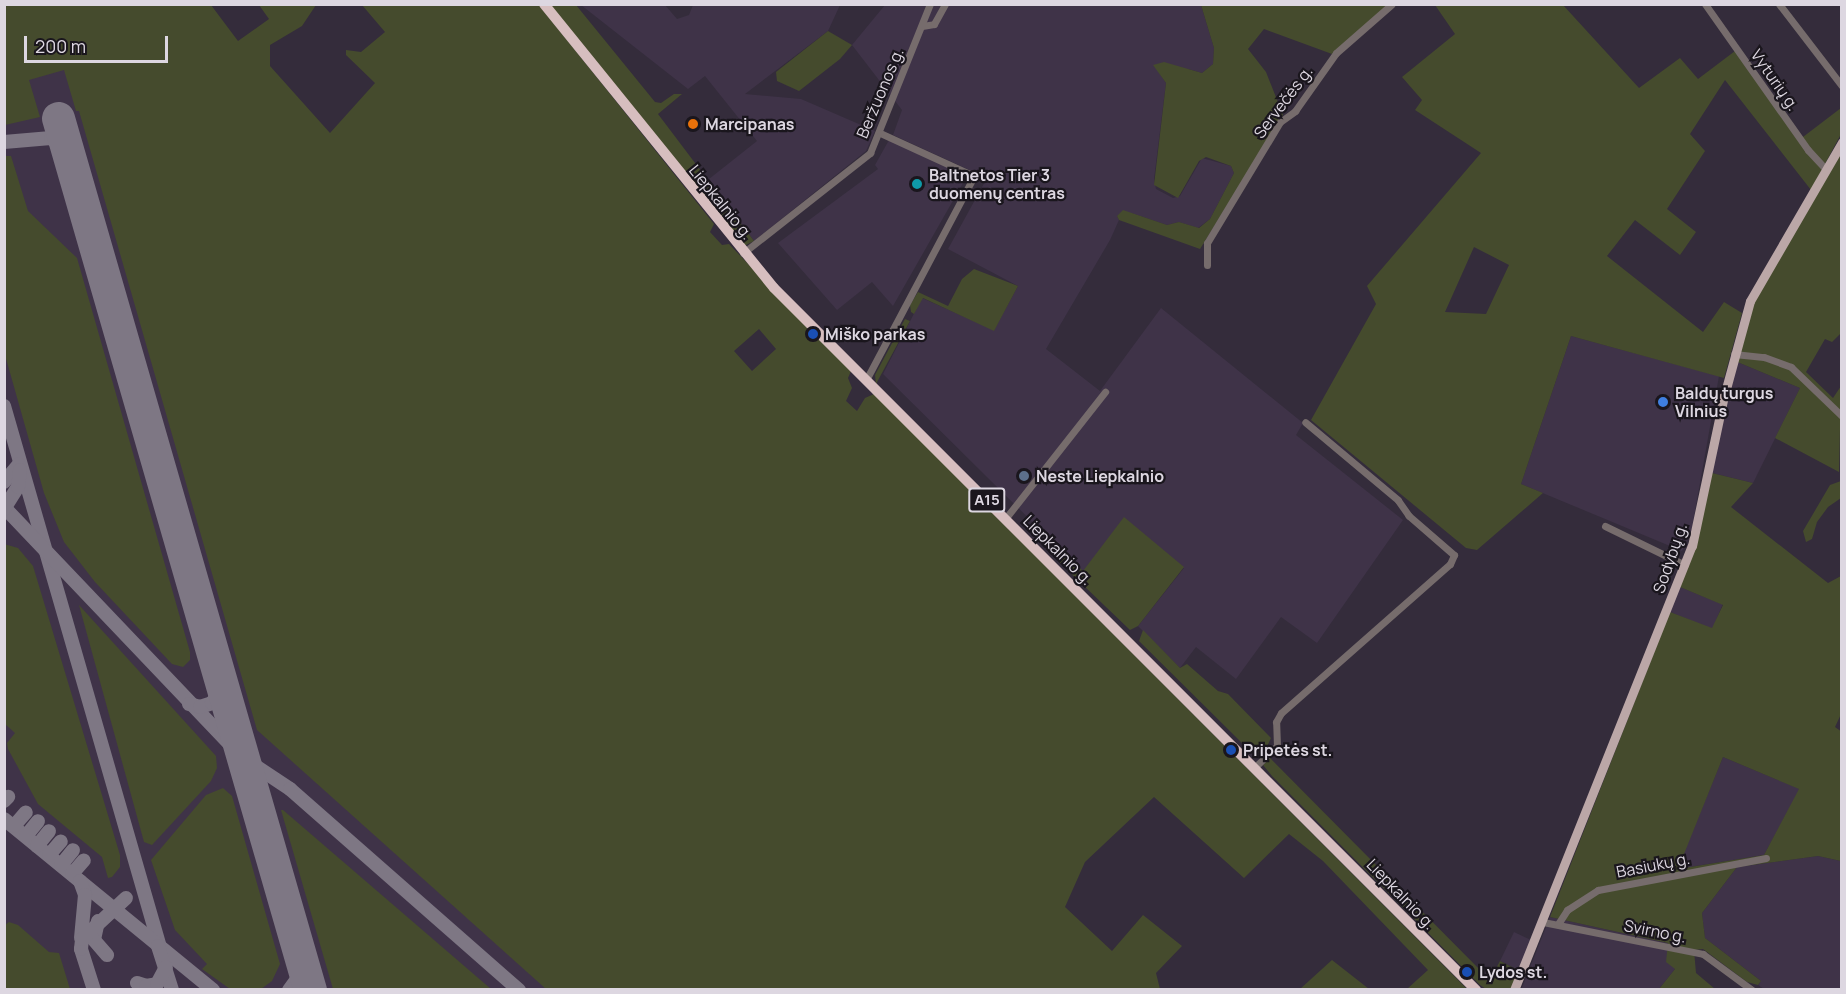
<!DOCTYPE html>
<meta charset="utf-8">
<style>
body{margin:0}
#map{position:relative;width:1846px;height:994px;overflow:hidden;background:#342c3b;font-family:Manrope,sans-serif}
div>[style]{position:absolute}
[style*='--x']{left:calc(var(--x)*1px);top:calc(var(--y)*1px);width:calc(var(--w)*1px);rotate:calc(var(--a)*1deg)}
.built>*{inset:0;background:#3f3348;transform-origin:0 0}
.green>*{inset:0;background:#454b2d}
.taxiway>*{height:14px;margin:-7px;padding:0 7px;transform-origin:7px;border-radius:7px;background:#7e7784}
.runway>*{height:33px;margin:-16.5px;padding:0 16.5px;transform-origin:16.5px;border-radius:16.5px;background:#7e7784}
.minor>*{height:7px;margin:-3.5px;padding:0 3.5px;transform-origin:3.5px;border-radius:3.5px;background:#766c6c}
.major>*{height:9px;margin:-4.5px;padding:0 4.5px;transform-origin:4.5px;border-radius:4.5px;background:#bba7a7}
.highway>*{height:10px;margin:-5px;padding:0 5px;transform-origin:5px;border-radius:5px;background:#d7bebf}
.dots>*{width:16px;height:16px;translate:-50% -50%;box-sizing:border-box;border:3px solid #1a161d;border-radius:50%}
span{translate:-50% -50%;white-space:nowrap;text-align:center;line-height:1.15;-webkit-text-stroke:4.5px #1a161d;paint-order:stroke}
.shield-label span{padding:2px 4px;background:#1a161d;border:2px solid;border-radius:4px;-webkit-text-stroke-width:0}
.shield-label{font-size:15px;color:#ddd7e1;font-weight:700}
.street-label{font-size:16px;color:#ddd7e1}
.poi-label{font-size:16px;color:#ddd7e1;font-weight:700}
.left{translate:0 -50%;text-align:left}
.frame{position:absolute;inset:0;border:6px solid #ddd7e1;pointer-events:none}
.scale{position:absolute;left:24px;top:36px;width:144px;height:27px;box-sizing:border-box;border:3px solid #ddd7e1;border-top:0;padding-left:8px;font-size:18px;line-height:21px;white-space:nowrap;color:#ddd7e1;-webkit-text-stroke:4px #1a161d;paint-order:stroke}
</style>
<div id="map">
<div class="built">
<div style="clip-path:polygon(5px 5px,211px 5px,291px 122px,744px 383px,787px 343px,859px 414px,821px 989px,5px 990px)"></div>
<div style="clip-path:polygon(581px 5px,665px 5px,677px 19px,689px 15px,693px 5px,840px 5px,828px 31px,745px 94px,801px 99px,875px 131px,866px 151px,754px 241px,709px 179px,757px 141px,705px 76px,688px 89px)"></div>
<div style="clip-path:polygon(885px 5px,1201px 5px,1214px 48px,1213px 64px,1202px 73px,1188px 69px,1158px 71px,1166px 83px,1154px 179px,1156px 189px,1173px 198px,1180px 196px,1202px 158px,1231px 166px,1234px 173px,1210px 219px,1198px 228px,1179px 222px,1167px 225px,1131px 213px,1117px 216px,1119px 220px,1110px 240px,1046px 349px,1100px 391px,1161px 308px,1303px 423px,1296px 435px,1403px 520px,1317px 643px,1281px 617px,1236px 679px,1196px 647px,1180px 668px,1138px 626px,1184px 568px,1082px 571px,883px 374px,922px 298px,994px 330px,1018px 286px,948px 249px,987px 178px,893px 135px,902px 110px,852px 45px)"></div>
<div style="clip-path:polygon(889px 140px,967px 176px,893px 306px,872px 282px,837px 310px,778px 243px,878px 169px,875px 165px)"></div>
<div style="clip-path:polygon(1571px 336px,1719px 376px,1692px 528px,1682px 551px,1521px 484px)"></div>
<div style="clip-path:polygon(1735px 361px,1800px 388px,1753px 483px,1712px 473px)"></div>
<div style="left:1680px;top:587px;width:46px;height:27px;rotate:22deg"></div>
<div style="clip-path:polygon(1723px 757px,1800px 789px,1764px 855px,1677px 869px)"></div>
<div style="clip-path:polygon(1818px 856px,1841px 861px,1841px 986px,1839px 990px,1764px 989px,1758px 985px,1761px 981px,1705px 938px,1702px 913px,1737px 867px)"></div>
<div style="clip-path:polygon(1550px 917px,1668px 943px,1675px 969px,1659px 989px,1521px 990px)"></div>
<div style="clip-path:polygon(1514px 932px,1531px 940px,1520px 971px,1500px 961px)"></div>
</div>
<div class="green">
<div style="clip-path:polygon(evenodd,4px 5px,211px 5px,238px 41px,269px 19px,259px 5px,316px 5px,302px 26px,270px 45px,270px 66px,330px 133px,375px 83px,346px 55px,346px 50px,361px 52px,385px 32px,362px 5px,539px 5px,714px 224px,710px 232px,722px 245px,729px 244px,851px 371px,848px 378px,852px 388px,846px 401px,857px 411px,865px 398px,874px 394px,1467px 989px,1407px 989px,1428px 970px,1323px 861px,1289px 834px,1244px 878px,1154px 797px,1085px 862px,1065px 907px,1112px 951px,1143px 915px,1182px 946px,1156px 973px,1160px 989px,546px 989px,257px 730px,79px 111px,76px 111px,64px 70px,29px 80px,40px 117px,5px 125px,4px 5px,759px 329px,776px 349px,752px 371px,734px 351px,759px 329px)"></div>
<div style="clip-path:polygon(549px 5px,576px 5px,655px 102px,661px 103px,674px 94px,682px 94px,658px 114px,754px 241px,744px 246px)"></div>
<div style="clip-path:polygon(1201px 5px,1389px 5px,1332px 54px,1264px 29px,1248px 49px,1266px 72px,1283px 115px,1200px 249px,1119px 220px,1117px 216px,1123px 210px,1167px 225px,1179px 222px,1199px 228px,1210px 219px,1234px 173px,1231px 166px,1206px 157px,1199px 161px,1178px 198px,1154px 185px,1166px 83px,1153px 65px,1164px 62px,1202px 73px,1213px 64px,1214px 48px)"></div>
<div style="clip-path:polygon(evenodd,1435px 5px,1563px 5px,1639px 88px,1680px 58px,1698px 79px,1735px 51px,1799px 140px,1841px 108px,1841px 134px,1811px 190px,1725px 80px,1690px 134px,1705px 151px,1667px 209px,1696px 232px,1680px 255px,1635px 220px,1607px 256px,1703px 332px,1724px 302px,1742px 313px,1724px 378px,1571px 336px,1521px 484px,1543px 493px,1477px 550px,1466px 548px,1311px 420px,1376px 304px,1367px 286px,1481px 153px,1415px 110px,1422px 100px,1402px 77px,1455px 34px,1435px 5px,1474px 247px,1509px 265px,1486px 314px,1445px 312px,1474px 247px)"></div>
<div style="clip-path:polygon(828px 31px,852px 45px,840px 59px,799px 91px,777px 81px,776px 72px)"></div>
<div style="clip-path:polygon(1841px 147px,1841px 333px,1832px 342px,1825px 339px,1806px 372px,1833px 398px,1841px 386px,1839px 472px,1775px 438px,1800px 388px,1735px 361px,1750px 308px)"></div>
<div style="clip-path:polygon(6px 156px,11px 156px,28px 211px,77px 258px,190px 652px,190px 660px,183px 667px,172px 664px,95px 582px,64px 542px,44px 493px,5px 355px)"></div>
<div style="clip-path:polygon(974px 269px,1018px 286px,994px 331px,923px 298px,914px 314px,911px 312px,910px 305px,918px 292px,948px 306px,962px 279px)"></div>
<div style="clip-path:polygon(905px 319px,910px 321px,876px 384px,875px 375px)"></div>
<div style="clip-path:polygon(evenodd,1712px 473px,1753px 483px,1731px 507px,1828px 583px,1841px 576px,1842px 712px,1835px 727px,1842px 732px,1841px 861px,1818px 856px,1737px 867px,1702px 913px,1705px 938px,1761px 981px,1758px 985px,1747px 982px,1703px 949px,1694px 950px,1696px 973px,1715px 989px,1659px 989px,1675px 969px,1666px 962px,1668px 943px,1550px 917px,1670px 612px,1712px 628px,1723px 605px,1680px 587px,1697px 541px,1712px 473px,1723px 757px,1799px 789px,1764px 855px,1678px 869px,1723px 757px)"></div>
<div style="clip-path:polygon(1841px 481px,1841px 498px,1828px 507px,1817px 522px,1812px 539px,1806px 542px,1803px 531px,1830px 485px)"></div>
<div style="clip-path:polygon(1124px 517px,1184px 567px,1138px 626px,1130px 630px,1058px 561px,1056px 554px,1061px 550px,1083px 571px)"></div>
<div style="clip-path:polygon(4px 544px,18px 548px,33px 566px,120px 855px,120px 867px,112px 877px,108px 878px,102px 857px,38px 804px,8px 749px,7px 743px,15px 733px,5px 724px)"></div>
<div style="clip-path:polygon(79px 605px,216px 756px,217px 768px,211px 781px,152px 845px,144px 842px)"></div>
<div style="clip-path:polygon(1143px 630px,1180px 668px,1187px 664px,1218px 691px,1228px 694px,1271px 738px,1265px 751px,1256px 753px,1245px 746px,1139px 641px)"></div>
<div style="clip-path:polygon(1270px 758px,1490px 980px,1500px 961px,1520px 971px,1511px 989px,1486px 989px,1480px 985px,1272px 776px,1263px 765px)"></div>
<div style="clip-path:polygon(223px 788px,232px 796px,280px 964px,272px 981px,261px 989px,230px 989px,202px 969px,207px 964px,175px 930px,151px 860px,206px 795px)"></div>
<div style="clip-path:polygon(281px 810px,283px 810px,491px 989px,333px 989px)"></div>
<div style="clip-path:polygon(9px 922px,18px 925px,49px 952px,59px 953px,70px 989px,5px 989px,5px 925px)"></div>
<div style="clip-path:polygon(1332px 960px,1369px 989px,1300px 989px)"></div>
</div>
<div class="taxiway">
<div style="--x:4;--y:142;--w:47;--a:-4.9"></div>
<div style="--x:51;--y:138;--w:21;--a:39"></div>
<div style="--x:4;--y:406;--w:570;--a:73.92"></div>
<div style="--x:4;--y:482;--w:23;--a:-50"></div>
<div style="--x:4;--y:507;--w:345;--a:46.4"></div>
<div style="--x:242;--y:757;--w:58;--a:33.7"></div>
<div style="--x:290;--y:789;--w:305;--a:41.3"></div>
<div style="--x:4;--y:509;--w:26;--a:-58"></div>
<div style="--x:18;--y:487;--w:17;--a:-83"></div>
<div style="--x:189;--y:704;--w:11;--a:15"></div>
<div style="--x:200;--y:707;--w:13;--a:-18"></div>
<div style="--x:212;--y:703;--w:14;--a:-56"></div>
<div style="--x:220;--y:691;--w:13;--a:-90"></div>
<div style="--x:4;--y:801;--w:6;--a:-45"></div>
<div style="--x:4;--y:819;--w:270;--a:39.3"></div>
<div style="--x:14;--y:826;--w:18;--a:-49"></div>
<div style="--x:26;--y:836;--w:19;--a:-51"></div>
<div style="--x:37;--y:846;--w:19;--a:-51"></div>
<div style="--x:49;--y:855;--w:18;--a:-49"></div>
<div style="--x:61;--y:865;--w:19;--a:-51"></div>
<div style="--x:72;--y:874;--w:18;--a:-49"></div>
<div style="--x:80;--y:881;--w:15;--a:70"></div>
<div style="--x:85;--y:895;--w:43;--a:95.3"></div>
<div style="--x:98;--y:921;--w:19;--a:102"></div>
<div style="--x:94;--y:940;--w:20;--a:49"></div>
<div style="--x:158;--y:946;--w:46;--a:72.3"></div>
<div style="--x:137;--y:983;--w:9;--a:18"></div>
<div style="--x:146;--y:986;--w:11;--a:-10"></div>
<div style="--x:157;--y:984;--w:19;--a:-62"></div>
<div style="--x:94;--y:990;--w:43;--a:-107.6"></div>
<div style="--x:81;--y:949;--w:10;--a:-84"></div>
<div style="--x:82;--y:939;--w:60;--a:-43"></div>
<div style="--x:289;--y:990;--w:17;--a:-54"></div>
<div style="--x:299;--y:976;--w:16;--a:-83"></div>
</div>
<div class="runway">
<div style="--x:58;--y:118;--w:908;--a:73.88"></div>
</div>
<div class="minor">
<div style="--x:1705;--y:4;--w:179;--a:54.8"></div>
<div style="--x:1808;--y:150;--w:26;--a:47"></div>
<div style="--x:1779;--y:4;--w:103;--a:52.5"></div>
<div style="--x:922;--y:26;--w:12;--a:-9"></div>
<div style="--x:934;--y:24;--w:23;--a:-61"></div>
<div style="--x:743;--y:253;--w:162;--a:-38.2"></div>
<div style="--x:870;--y:153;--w:161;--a:-68.1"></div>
<div style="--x:1207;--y:265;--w:22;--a:-90"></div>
<div style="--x:1207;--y:243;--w:141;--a:-58.9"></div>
<div style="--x:1280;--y:122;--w:19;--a:-36"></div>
<div style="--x:1295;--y:111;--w:71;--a:-54.7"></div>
<div style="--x:1336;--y:53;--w:74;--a:-41.2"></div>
<div style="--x:1734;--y:354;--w:30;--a:6"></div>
<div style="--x:1764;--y:357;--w:29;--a:20"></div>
<div style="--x:1791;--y:367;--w:71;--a:43.9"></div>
<div style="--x:866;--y:380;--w:231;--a:-62.1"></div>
<div style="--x:974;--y:176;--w:103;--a:-155.4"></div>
<div style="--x:1005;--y:519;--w:162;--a:-51.8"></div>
<div style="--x:1605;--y:526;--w:89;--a:26"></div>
<div style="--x:1255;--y:767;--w:30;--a:-44"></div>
<div style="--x:1277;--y:746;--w:24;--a:-92"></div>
<div style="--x:1276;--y:722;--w:10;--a:-61"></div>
<div style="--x:1281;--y:713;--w:225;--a:-41.4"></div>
<div style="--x:1450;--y:564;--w:10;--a:-66"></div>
<div style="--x:1454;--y:555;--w:60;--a:-139.1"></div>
<div style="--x:1409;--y:516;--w:19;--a:-125"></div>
<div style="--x:1398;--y:500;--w:121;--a:-140"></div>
<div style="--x:1543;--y:922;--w:163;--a:11.3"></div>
<div style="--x:1703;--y:954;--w:61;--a:36.3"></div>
<div style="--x:1558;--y:924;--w:17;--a:-57"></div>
<div style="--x:1567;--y:910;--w:37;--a:-33"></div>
<div style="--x:1598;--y:890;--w:171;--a:-10.8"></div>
</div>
<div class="major">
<div style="--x:1514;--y:990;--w:478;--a:-68.2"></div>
<div style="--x:1692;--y:546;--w:153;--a:-78"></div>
<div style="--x:1724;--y:396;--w:98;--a:-74.7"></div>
<div style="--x:1750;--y:301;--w:184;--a:-59.9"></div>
</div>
<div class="highway">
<div style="--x:544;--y:4;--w:365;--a:51"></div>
<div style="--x:774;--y:288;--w:993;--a:45"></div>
</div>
<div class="dots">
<div style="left:693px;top:124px;background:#e8710a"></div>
<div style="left:917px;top:184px;background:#0f9aa8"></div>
<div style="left:813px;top:334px;background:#1a4fb4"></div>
<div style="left:1663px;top:402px;background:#3f7fe0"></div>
<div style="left:1024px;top:476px;background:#5c6f8a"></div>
<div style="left:1231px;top:750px;background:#1a4fb4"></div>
<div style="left:1467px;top:972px;background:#1a4fb4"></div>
</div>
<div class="shield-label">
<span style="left:987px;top:500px">A15</span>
</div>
<div class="street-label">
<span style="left:1775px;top:80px;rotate:55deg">Vyturių g.</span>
<span style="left:880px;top:93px;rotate:-67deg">Beržuonos g.</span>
<span style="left:1283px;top:102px;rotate:-53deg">Servečės g.</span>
<span style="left:721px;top:202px;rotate:51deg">Liepkalnio g.</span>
<span style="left:1058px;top:550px;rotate:45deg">Liepkalnio g.</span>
<span style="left:1670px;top:558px;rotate:-71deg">Sodybų g.</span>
<span style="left:1653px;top:865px;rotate:-11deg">Basiukų g.</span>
<span style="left:1401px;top:894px;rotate:46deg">Liepkalnio g.</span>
<span style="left:1655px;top:931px;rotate:11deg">Svirno g.</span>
</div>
<div class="poi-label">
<span class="left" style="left:705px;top:124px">Marcipanas</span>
<span class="left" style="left:929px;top:184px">Baltnetos Tier 3<br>duomenų centras</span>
<span class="left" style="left:825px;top:334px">Miško parkas</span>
<span class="left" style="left:1675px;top:402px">Baldų turgus<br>Vilnius</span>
<span class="left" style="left:1036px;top:476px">Neste Liepkalnio</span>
<span class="left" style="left:1243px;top:750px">Pripetės st.</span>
<span class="left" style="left:1479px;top:972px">Lydos st.</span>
</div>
<div class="frame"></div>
<div class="scale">200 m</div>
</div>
